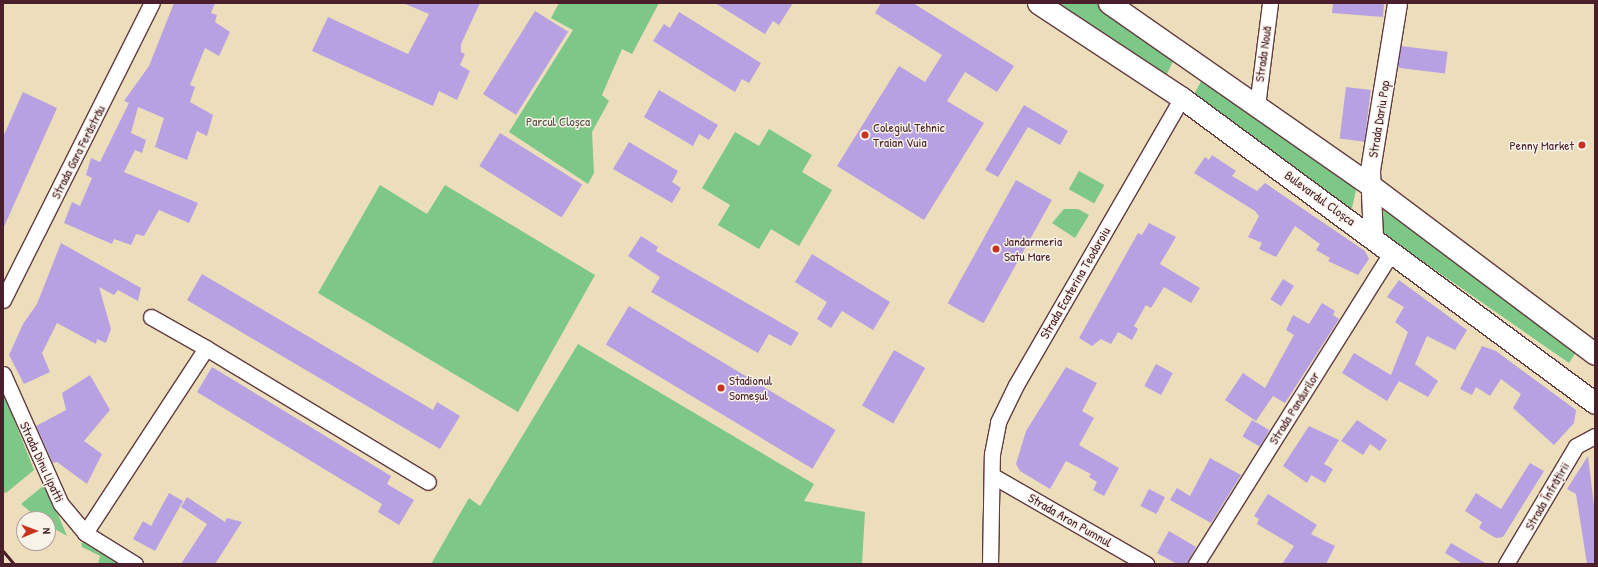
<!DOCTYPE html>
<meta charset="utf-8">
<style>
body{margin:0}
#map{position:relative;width:1598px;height:567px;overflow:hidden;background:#ecdebb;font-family:"Patrick Hand",sans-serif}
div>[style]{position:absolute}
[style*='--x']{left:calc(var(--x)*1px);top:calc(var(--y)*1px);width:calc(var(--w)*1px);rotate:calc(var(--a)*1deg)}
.green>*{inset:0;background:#7dc887;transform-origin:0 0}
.building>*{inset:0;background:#b7a1e3;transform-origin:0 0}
.roads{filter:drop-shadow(1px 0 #623c41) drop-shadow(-1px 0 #623c41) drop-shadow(0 1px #623c41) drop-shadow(0 -1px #623c41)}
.minor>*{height:15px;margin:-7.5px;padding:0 7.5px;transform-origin:7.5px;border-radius:7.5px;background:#fff}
.tertiary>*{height:19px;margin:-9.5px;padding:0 9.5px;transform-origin:9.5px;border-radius:9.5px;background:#fff}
.secondary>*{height:21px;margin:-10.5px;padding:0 10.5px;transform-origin:10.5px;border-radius:10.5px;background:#fff}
.rail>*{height:3px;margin:-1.5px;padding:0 1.5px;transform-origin:1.5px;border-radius:1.5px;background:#4a1f2b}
.dots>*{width:11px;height:11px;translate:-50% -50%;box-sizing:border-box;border:2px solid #f7f3e8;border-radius:50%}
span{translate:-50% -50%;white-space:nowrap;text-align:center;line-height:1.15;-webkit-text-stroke:3px #f7f3e8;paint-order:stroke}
.street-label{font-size:13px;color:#4a1f2b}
.park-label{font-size:13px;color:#595247}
.poi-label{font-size:13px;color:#4a1f2b}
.left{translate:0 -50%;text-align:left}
.right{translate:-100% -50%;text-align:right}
.frame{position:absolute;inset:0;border:4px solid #4a1f2b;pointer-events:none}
.north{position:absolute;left:16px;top:511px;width:40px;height:40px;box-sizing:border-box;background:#f7f3e8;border:1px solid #b29e9c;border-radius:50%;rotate:89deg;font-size:11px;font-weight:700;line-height:16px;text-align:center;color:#4a1f2b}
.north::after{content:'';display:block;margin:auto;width:14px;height:18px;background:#c8321e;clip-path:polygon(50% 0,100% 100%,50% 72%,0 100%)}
</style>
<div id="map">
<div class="green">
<div style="clip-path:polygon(559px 3px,659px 3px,632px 54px,622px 49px,602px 95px,609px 101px,592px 132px,594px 173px,588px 184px,509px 132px,573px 30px,551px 18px)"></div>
<div style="clip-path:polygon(1059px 3px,1096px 3px,1176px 55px,1166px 76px,1060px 7px)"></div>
<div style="clip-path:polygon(1205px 74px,1358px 181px,1350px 217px,1193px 96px)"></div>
<div style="clip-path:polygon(769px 129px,812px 155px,802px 172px,832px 190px,799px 246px,771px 229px,759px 249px,718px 225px,730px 205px,702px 188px,735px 132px,759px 146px)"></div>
<div style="left:1079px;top:171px;width:29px;height:21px;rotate:29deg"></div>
<div style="clip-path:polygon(380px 185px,427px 214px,445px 185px,595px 275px,518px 412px,318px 293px)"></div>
<div style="clip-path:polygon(1383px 200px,1580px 346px,1569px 363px,1382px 233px)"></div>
<div style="clip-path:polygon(1064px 209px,1078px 209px,1089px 215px,1075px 238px,1052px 223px)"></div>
<div style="clip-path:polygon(578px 344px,814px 484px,804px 501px,865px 512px,862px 564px,431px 564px,469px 498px,480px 506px)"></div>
<div style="clip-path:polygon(3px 392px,34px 470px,6px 493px,3px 492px)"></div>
<div style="clip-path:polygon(43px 486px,48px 491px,67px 536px,48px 525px,48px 519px,39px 519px,21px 504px)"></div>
<div style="clip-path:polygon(90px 541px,126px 564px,98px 564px,100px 556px,82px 547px,81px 543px)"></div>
</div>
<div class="building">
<div style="clip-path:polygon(174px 3px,215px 3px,211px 13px,217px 15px,215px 22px,230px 32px,219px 56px,205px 48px,190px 85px,195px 87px,190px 102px,213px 115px,207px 136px,197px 131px,187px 160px,155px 147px,164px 118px,138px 107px,131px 133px,146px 140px,142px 153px,135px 150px,124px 172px,198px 203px,189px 223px,159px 210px,144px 236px,136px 234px,131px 245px,114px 239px,112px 244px,64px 223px,72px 202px,80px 206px,92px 178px,86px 175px,91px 158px,100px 162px,129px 103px,124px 101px,149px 66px)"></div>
<div style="clip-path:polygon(403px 3px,480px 3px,461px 44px,461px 52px,465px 54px,460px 65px,470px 71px,457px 100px,439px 91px,433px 106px,312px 51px,328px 17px,408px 54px,429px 14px)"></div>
<div style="clip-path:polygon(715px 3px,793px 3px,779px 25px,773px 21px,765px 34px)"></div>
<div style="clip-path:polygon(881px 3px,913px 3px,1014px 66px,997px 92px,965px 72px,947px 101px,984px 123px,924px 220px,837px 166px,899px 66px,925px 82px,942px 55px,875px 13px)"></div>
<div style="clip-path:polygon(1333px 3px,1384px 3px,1383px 17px,1332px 13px)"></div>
<div style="left:535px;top:11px;width:39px;height:98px;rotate:32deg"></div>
<div style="clip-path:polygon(679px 12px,761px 63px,749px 83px,742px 79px,735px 92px,653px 41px,664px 24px,670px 28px)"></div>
<div style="left:1401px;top:46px;width:47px;height:22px;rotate:7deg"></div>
<div style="left:1346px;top:87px;width:25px;height:52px;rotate:7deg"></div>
<div style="clip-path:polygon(659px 90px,718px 125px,709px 140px,699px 134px,693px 146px,644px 117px)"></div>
<div style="clip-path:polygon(23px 92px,57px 108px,3px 229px,3px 137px)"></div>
<div style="clip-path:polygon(1024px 105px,1068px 131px,1060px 145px,1028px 127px,998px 177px,985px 170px)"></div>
<div style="left:500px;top:133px;width:97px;height:39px;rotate:32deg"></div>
<div style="clip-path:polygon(629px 142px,678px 171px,672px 182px,681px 188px,672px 203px,613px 169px)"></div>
<div style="clip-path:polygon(1212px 155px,1236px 171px,1232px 176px,1257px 191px,1265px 183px,1365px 251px,1369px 259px,1358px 275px,1328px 261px,1330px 258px,1316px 250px,1320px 244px,1295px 226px,1276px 257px,1259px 249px,1262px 243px,1248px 237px,1259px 216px,1255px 211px,1194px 173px,1205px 157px,1209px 160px)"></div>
<div style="left:1016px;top:180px;width:41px;height:141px;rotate:29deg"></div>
<div style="clip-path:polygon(1149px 223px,1176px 237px,1160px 264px,1200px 288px,1191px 303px,1164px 287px,1151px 308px,1146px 305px,1134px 326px,1138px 329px,1132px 340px,1118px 332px,1111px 344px,1101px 339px,1092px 346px,1079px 338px,1138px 233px,1142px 235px)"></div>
<div style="clip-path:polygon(641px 236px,658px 247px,656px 251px,799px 333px,791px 346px,769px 334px,758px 353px,651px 292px,660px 277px,628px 256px)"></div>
<div style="clip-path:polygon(61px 243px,141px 288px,138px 301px,118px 290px,114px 295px,99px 287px,111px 329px,106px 343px,97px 339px,96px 344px,57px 323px,42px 353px,50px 372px,24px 384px,9px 355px,23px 324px,37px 304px)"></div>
<div style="clip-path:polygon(812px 254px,890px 302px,873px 330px,842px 311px,831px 328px,817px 319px,827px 302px,795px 282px)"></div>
<div style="clip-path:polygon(202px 274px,433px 410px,437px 402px,460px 416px,440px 449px,187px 300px)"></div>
<div style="left:1283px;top:279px;width:13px;height:24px;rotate:32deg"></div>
<div style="clip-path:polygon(1399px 280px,1467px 330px,1455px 350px,1427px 336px,1415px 364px,1438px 381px,1428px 397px,1399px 381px,1387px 401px,1342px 373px,1354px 353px,1391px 375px,1408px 332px,1395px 322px,1404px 307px,1387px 297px)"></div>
<div style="clip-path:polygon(1322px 303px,1335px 311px,1333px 315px,1339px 319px,1285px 403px,1273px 396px,1256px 421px,1225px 400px,1243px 373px,1265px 388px,1294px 335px,1286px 330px,1293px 315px,1309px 324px)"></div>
<div style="left:629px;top:306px;width:241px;height:45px;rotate:31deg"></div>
<div style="clip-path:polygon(1482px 346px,1496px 351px,1576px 410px,1574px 423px,1554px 445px,1513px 408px,1521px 394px,1501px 379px,1490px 396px,1476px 387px,1472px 395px,1460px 389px)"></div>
<div style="left:894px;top:350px;width:36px;height:64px;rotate:30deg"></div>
<div style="left:1156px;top:364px;width:19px;height:25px;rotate:28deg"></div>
<div style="clip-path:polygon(212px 367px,391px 476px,387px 484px,414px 500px,399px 525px,378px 512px,382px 504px,197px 392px)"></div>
<div style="clip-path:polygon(1066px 367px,1097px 383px,1082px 411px,1094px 418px,1079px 445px,1119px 468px,1104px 496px,1093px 490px,1097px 482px,1089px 477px,1091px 474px,1066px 461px,1050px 489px,1020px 471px,1016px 464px,1026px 431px)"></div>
<div style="clip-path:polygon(90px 375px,110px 410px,84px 441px,102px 454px,87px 484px,57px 462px,53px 463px,36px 426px,66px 410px,62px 393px)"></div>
<div style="left:1252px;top:420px;width:20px;height:19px;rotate:30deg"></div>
<div style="clip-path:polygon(1357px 420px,1387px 440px,1380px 451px,1370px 444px,1363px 455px,1341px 441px)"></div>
<div style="clip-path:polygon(1309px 426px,1339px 440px,1324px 464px,1333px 469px,1325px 483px,1311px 475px,1307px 483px,1283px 466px)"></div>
<div style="clip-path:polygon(1588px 456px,1595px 513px,1595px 564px,1587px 564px,1576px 494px,1567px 489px)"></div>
<div style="clip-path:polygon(1210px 458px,1241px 475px,1211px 523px,1170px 500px,1177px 488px,1190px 496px)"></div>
<div style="clip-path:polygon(1530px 463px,1544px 471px,1503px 537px,1496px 538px,1479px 528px,1482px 522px,1465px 511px,1476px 493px,1501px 509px)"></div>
<div style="left:1149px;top:489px;width:18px;height:19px;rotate:27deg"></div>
<div style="clip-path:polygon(169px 493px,183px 501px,155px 551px,133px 539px,143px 521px,151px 526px)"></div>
<div style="clip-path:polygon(1268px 494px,1317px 525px,1311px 534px,1335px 546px,1326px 564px,1282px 564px,1294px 546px,1257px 524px,1259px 519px,1254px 516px)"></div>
<div style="clip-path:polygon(187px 497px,225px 522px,227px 518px,242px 522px,215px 564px,181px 564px,207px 524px,181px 507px)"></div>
<div style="clip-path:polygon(1169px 531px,1196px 547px,1187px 564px,1177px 564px,1157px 553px)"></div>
<div style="clip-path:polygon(1451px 543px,1487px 564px,1463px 564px,1445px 553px)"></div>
</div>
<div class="roads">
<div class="minor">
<div style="--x:1257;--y:106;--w:104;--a:-82.8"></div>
<div style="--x:3;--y:300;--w:332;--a:-63.4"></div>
<div style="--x:151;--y:317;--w:63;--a:29.4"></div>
<div style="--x:3;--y:374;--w:142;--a:66"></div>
<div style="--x:61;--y:504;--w:38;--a:50"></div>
<div style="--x:85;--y:533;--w:59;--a:31.8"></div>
<div style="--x:993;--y:476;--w:177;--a:29.9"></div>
<div style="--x:85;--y:533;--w:221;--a:-56.8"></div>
<div style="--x:206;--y:348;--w:259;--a:31.1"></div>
<div style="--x:990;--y:564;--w:110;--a:-89"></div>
<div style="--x:992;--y:454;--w:33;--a:-79"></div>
<div style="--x:998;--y:422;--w:41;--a:-64.1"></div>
<div style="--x:1016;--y:385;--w:332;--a:-60"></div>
<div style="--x:1196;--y:564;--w:369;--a:-57.9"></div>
<div style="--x:1506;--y:564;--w:137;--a:-59.3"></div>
<div style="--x:1576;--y:446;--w:21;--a:-28"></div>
</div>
<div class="tertiary">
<div style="--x:1373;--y:237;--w:67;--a:-92.6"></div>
<div style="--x:1370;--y:170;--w:169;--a:-80.8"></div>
</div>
<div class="secondary">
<div style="--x:1038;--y:3;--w:173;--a:33.4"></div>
<div style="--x:1182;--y:98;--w:513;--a:36.45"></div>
<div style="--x:1109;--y:3;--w:318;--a:34.9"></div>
<div style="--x:1370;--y:185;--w:281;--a:36.9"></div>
</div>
</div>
<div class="rail">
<div style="--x:3;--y:551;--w:17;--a:50"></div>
</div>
<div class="dots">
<div style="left:865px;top:135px;background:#c8321e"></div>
<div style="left:1582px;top:145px;background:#c8321e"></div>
<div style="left:996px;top:249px;background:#c8321e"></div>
<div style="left:721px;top:388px;background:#c8321e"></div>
</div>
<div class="street-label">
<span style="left:1263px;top:54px;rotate:-82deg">Strada Nouă</span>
<span style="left:1379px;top:119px;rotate:-81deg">Strada Dariu Pop</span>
<span style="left:78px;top:152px;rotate:-63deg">Strada Gara Ferăstrău</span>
<span style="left:1320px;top:198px;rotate:36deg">Bulevardul Cloșca</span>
<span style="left:1075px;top:283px;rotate:-60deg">Strada Ecaterina Teodoroiu</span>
<span style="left:1294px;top:408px;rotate:-58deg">Strada Pandurilor</span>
<span style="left:42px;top:462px;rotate:65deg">Strada Dinu Lipatti</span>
<span style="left:1547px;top:496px;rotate:-60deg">Strada Înfrățirii</span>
<span style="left:1070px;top:520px;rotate:30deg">Strada Aron Pumnul</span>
</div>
<div class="park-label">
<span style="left:558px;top:121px">Parcul Cloșca</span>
</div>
<div class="poi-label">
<span class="left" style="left:873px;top:135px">Colegiul Tehnic<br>Traian Vuia</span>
<span class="right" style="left:1574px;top:145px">Penny Market</span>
<span class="left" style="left:1004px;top:249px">Jandarmeria<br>Satu Mare</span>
<span class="left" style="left:729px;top:388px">Stadionul<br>Someșul</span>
</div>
<div class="frame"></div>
<div class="north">N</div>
</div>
